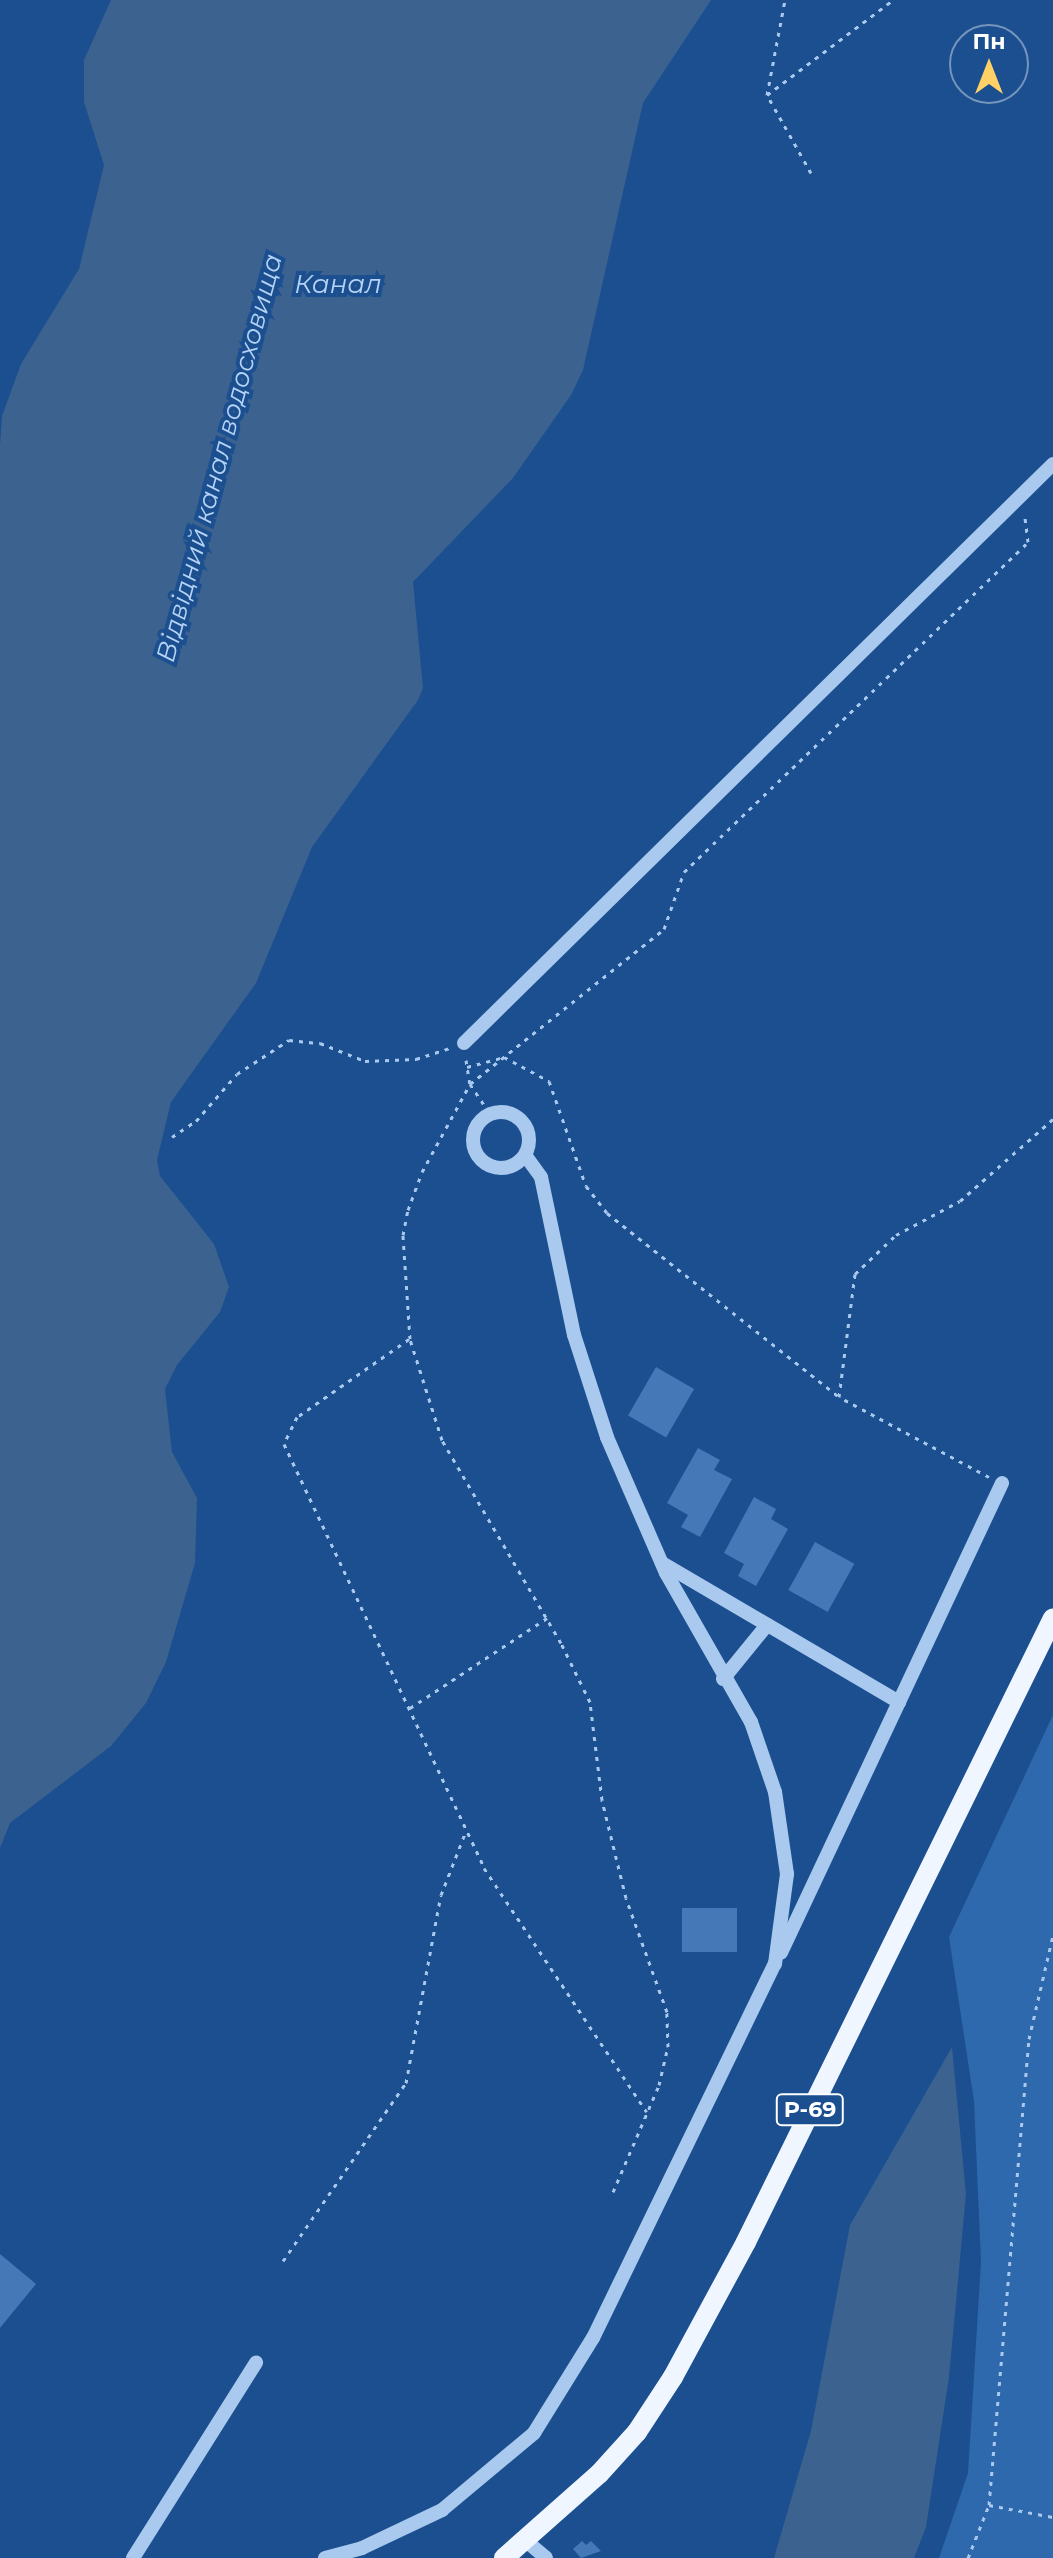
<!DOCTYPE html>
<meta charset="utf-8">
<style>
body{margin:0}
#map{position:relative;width:1053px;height:2558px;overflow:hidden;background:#1b4f8f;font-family:Montserrat,sans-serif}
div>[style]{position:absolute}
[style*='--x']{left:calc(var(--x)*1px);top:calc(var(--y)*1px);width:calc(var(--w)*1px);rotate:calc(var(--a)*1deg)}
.green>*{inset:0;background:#2e69ad}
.water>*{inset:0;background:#3c6290}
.building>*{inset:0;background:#4478b7;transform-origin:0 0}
.path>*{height:3px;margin-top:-1.5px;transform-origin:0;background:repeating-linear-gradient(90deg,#a9c9ee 0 4px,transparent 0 10px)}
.minor>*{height:14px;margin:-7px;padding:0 7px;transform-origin:7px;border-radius:7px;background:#a9c9ee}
.minor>.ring{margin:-7px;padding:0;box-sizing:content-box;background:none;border:14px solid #a9c9ee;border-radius:50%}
.major>*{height:20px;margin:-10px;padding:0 10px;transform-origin:10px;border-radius:10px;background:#f0f6ff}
span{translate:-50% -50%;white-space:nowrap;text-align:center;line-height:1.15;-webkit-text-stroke:8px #1b4f8f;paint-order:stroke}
.shield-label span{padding:2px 6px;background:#1b4f8f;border:2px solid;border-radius:6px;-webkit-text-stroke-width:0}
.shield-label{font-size:22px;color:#fff;font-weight:700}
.water-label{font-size:26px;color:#b5d3f5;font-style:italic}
.north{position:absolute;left:949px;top:24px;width:80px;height:80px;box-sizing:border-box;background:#1b4f8f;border:2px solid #7695bc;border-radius:50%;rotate:0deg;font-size:22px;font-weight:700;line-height:32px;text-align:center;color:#fff}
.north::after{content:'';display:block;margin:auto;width:28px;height:36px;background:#ffd166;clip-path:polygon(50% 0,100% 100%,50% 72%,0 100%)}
</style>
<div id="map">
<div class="green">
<div style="clip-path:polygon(1053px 1715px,1053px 2558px,939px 2558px,968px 2473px,981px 2262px,974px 2101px,949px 1937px)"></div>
</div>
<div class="water">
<div style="clip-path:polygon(111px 0,711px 0,643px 103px,583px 370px,571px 395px,513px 478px,413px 582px,423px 688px,418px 700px,312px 847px,256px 983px,171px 1102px,157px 1160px,160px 1176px,214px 1244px,229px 1287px,220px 1312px,177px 1365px,165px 1389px,172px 1452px,197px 1498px,195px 1563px,166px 1662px,146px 1703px,111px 1746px,10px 1823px,0 1848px,0 445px,2px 416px,21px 364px,79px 269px,104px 165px,84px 102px,84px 60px)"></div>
<div style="clip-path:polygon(952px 2047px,966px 2194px,949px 2377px,926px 2527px,914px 2558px,774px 2558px,811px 2431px,850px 2225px)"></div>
</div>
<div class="building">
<div style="left:656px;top:1367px;width:44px;height:56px;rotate:30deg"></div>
<div style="clip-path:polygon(698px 1448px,720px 1460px,714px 1470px,732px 1479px,700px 1537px,681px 1527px,688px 1515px,667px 1503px)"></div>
<div style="clip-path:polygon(754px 1497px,776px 1509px,771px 1519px,788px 1529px,756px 1586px,738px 1576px,744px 1564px,724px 1553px)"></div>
<div style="left:815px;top:1542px;width:45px;height:55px;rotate:29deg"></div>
<div style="left:682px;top:1908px;width:55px;height:44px"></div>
<div style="clip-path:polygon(0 2254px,36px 2284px,0 2328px)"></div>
<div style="clip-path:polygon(582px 2541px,586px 2545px,591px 2541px,601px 2551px,581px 2558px,573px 2549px)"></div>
</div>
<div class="path">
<div style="--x:767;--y:95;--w:97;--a:-79.3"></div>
<div style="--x:811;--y:173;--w:90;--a:-119.4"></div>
<div style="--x:767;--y:95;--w:158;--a:-37"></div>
<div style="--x:466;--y:1060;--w:24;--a:81"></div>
<div style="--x:470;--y:1084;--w:36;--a:56"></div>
<div style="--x:467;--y:1067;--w:38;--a:-15"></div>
<div style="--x:504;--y:1057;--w:51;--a:28.1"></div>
<div style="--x:549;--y:1081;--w:111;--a:70.6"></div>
<div style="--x:586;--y:1186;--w:34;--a:52"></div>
<div style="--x:607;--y:1213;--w:296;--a:38.4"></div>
<div style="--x:172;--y:1137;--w:29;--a:-34"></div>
<div style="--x:196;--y:1121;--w:62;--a:-48.9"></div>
<div style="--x:237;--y:1074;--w:62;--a:-33.2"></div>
<div style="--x:289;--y:1040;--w:31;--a:6"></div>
<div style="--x:320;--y:1043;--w:48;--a:21.8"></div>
<div style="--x:365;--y:1061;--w:51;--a:-2.2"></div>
<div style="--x:416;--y:1059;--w:36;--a:-18"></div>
<div style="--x:409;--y:1339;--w:136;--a:145.1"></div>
<div style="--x:297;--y:1417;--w:30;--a:116"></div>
<div style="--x:284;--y:1444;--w:469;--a:64.7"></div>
<div style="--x:484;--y:1868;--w:293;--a:56.3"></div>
<div style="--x:989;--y:1477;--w:170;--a:-151.9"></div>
<div style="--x:839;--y:1397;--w:124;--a:-82.6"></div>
<div style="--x:855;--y:1274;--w:57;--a:-43.6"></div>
<div style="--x:896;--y:1235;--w:72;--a:-28"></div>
<div style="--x:960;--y:1201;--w:124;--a:-41.4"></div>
<div style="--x:410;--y:1708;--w:164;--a:-33.3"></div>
<div style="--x:613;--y:2192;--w:116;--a:-66.7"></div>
<div style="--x:659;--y:2085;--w:39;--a:-77"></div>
<div style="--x:668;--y:2047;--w:35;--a:-92"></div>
<div style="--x:667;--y:2012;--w:121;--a:-109.8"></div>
<div style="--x:626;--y:1898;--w:101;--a:-103.8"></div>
<div style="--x:602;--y:1800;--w:99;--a:-97"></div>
<div style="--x:590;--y:1702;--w:66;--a:-116.2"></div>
<div style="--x:561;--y:1643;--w:235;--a:-120.4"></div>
<div style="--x:442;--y:1440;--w:106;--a:-107.6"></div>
<div style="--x:410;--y:1339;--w:104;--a:-93.9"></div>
<div style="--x:403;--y:1235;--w:25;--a:-79"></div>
<div style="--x:408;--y:1210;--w:40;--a:-69.8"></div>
<div style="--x:422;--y:1172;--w:100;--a:-61.4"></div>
<div style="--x:470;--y:1084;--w:248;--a:-38.6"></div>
<div style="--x:664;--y:929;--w:60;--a:-70.7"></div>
<div style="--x:684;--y:872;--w:477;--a:-43.8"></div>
<div style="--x:1028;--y:542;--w:26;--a:-97"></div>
<div style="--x:283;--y:2261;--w:216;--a:-55.4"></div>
<div style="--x:406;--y:2083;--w:191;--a:-79.5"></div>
<div style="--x:441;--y:1895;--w:69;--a:-68.7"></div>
<div style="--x:989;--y:2505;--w:65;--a:10.6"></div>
<div style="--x:968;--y:2558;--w:57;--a:-68.4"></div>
<div style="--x:989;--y:2505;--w:468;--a:-85.1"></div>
<div style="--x:1029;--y:2039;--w:107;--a:-77"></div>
</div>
<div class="minor">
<div style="--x:464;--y:1043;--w:826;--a:-44.51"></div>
<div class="ring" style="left:473px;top:1112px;width:42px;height:42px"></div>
<div style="--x:662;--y:1563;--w:275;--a:30.4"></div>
<div style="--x:899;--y:1702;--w:277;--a:115.2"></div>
<div style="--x:723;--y:1679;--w:70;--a:-50.8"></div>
<div style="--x:899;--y:1702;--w:242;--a:-64.8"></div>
<div style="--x:526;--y:2541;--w:26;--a:40"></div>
<div style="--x:133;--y:2558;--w:231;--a:-57.8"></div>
<div style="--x:325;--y:2558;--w:38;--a:-15"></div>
<div style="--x:362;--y:2548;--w:89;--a:-25.4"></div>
<div style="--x:442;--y:2510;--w:120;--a:-39.9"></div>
<div style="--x:534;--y:2433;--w:112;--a:-58.2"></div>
<div style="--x:593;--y:2338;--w:416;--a:-64.1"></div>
<div style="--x:775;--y:1964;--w:91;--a:-82.4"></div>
<div style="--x:787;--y:1874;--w:83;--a:-98.3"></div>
<div style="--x:775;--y:1792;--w:74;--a:-108.9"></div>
<div style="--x:751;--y:1722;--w:172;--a:-119.7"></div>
<div style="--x:666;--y:1573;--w:148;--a:-113.5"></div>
<div style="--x:607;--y:1437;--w:107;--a:-107.9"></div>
<div style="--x:574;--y:1335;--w:161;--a:-101.8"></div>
<div style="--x:541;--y:1177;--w:27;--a:-126"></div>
</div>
<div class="major">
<div style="--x:504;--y:2558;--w:127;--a:-41.5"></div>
<div style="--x:599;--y:2474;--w:57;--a:-47.9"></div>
<div style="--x:637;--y:2432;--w:66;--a:-56.8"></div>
<div style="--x:673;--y:2377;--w:153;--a:-61.6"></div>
<div style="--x:746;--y:2242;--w:695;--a:-63.8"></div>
</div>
<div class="shield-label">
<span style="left:810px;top:2110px">Р-69</span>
</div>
<div class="water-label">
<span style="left:338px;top:285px">Канал</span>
<span style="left:220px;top:458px;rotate:-75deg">Відвідний канал водосховища</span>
</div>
<div class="north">Пн</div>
</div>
